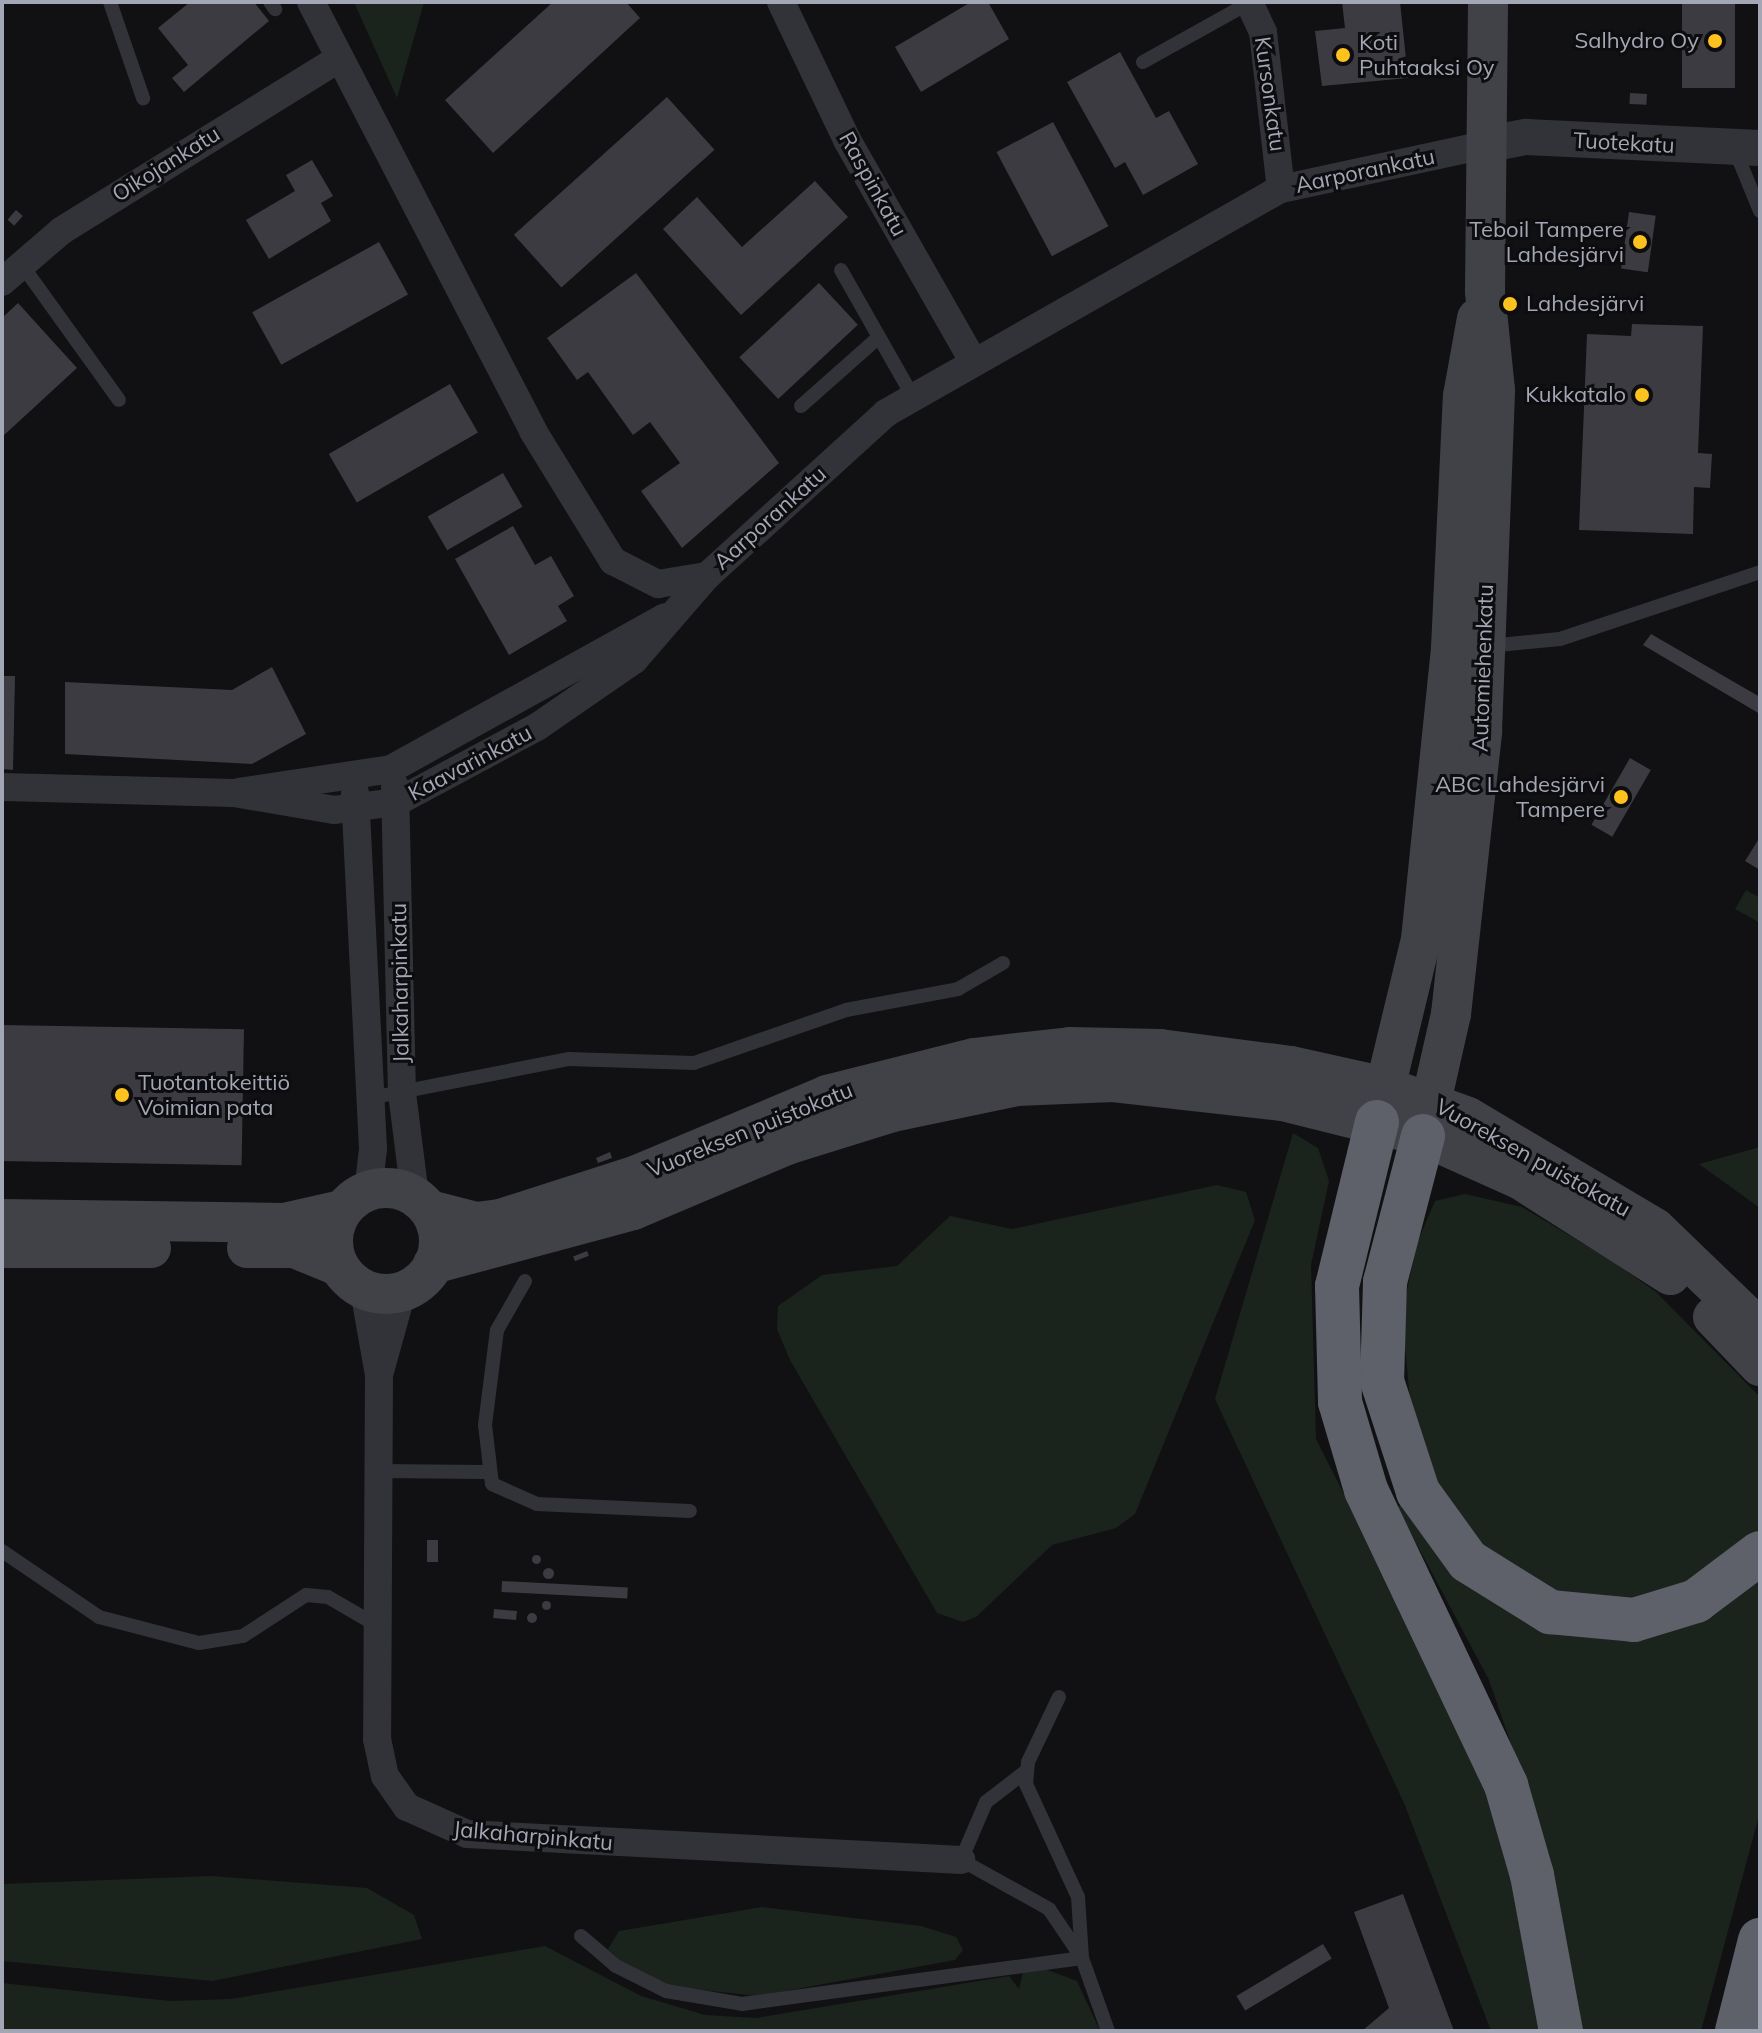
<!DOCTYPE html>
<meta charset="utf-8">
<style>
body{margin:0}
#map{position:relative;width:1762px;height:2033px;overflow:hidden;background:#111113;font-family:Mulish,sans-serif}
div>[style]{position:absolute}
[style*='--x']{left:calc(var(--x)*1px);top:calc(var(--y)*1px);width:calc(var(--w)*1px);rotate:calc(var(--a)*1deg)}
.green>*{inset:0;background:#1b231d}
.building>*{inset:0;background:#3b3b41;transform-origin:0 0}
.round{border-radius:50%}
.service>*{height:14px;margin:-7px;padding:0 7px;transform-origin:7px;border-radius:7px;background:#323338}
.minor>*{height:28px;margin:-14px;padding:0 14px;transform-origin:14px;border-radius:14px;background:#323338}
.tertiary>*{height:36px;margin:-18px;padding:0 18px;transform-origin:18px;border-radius:18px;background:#323338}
.secondary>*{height:40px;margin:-20px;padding:0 20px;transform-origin:20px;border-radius:20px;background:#404248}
.secondary>.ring{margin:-20px;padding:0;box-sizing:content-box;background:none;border:40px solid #404248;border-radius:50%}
.motorway>*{height:44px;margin:-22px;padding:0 22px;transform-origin:22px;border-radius:22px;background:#5e606a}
.dots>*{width:22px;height:22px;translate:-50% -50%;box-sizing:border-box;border:4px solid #0d0c0e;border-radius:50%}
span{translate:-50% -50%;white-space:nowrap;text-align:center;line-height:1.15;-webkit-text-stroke:6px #0d0c0e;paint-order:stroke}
.poi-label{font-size:22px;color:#a2a6b5}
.right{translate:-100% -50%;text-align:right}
.left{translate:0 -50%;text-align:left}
.street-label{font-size:22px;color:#a2a6b5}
.frame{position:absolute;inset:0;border:4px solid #a2a6b5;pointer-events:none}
</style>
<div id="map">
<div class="green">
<div style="clip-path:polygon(354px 2px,424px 2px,397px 98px)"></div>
<div style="clip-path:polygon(1746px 890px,1760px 898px,1760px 923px,1735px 909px)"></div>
<div style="clip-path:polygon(1293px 1133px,1318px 1148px,1329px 1181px,1311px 1265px,1316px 1439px,1469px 1740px,1509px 1869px,1542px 2031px,1491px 2031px,1404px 1803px,1215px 1399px)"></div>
<div style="clip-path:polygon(1760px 1147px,1760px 1208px,1699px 1164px)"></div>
<div style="clip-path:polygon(1217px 1185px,1246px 1192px,1255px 1220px,1135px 1514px,1116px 1528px,1052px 1545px,976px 1617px,963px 1622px,937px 1613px,790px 1360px,777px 1329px,778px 1306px,822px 1275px,897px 1266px,950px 1216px,1012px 1229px)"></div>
<div style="clip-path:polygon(1465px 1194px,1522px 1207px,1612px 1261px,1656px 1292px,1760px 1397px,1760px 1535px,1686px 1591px,1638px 1603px,1571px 1600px,1475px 1546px,1441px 1500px,1412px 1420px,1402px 1315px,1417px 1243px,1435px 1201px)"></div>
<div style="clip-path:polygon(1407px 1502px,1552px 1633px,1760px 1574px,1760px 1812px,1701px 2031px,1581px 2031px,1549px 1854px,1489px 1680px,1397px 1507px)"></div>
<div style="clip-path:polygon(211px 1876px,367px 1888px,414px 1915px,422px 1939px,212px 1981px,2px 1961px,2px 1884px)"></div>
<div style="clip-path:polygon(762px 1907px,921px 1926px,956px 1937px,963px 1950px,955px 1960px,758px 1996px,674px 1987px,626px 1966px,608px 1949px,619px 1931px)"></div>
<div style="clip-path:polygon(545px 1946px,641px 1996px,705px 2015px,756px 2018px,1009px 1976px,1019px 1989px,1023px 1972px,1045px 1969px,1077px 1981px,1100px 2031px,2px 2031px,2px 1983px,170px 2001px,231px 1999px)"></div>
</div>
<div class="building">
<div style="clip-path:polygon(190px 2px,254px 2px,269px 21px,184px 92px,172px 78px,188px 65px,158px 28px)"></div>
<div style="clip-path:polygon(553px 2px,626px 2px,640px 18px,493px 153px,445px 100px)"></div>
<div style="clip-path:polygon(971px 2px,988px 2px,1009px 39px,921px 92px,895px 47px)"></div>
<div style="clip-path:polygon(1342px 2px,1400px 2px,1408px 78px,1322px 86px,1315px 31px,1345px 28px)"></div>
<div style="left:1682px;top:2px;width:53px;height:86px"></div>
<div style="clip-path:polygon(1120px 52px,1156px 118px,1169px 111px,1198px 164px,1143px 195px,1125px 162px,1115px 168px,1067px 82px)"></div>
<div style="left:1630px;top:93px;width:17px;height:11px;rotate:3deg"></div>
<div style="left:667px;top:97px;width:71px;height:206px;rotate:48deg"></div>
<div style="left:1053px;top:122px;width:118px;height:64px;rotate:62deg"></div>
<div style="clip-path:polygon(312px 160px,333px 196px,321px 203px,331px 221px,269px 259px,246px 220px,295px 191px,286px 175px)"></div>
<div style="clip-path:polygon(815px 181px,848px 217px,741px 315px,663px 229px,697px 197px,742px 247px)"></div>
<div style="left:16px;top:210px;width:9px;height:13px;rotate:41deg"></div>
<div style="left:1629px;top:212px;width:27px;height:57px;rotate:8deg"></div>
<div style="left:379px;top:242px;width:60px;height:145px;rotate:61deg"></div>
<div style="clip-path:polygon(636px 273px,779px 463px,682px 548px,641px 491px,680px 463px,650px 422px,633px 435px,588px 372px,577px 380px,547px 338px)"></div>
<div style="left:819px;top:283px;width:57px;height:109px;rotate:47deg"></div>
<div style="clip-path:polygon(18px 303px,77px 368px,2px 437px,2px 318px)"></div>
<div style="clip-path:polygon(1632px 324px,1703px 326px,1698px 453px,1712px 454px,1710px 488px,1694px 487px,1693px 534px,1579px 530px,1587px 334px,1631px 336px)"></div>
<div style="left:450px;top:384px;width:56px;height:140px;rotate:60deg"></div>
<div style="left:503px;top:473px;width:39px;height:87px;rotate:60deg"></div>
<div style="clip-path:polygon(513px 526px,535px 565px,551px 556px,574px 596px,558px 606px,567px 621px,509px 655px,455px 559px)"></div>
<div style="clip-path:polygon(1651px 634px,1760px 697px,1760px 714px,1643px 645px)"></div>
<div style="clip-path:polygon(272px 667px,306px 734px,252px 764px,65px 754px,65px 682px,232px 690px)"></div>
<div style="clip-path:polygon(2px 676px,15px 676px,13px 770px,2px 769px)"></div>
<div style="left:1630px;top:758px;width:24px;height:77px;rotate:30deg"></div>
<div style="clip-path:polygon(1760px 837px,1760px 870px,1745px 861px)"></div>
<div style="left:2px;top:1025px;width:242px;height:136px;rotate:1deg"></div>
<div style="clip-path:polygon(610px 1152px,612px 1158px,598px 1163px,596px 1158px)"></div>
<div style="left:587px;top:1251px;width:5px;height:15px;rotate:68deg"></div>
<div style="left:427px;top:1540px;width:11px;height:22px"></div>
<div class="round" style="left:531.5px;top:1554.5px;width:9px;height:9px"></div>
<div class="round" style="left:542.5px;top:1567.5px;width:11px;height:11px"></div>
<div style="left:502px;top:1581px;width:126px;height:11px;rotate:3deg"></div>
<div class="round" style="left:541.5px;top:1600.5px;width:9px;height:9px"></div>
<div style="left:494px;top:1609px;width:23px;height:9px;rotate:5deg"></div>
<div class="round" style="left:527px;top:1613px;width:10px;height:10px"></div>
<div style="clip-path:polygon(1403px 1894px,1454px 2031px,1362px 2031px,1389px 2008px,1354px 1912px)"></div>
<div style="left:1323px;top:1944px;width:17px;height:101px;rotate:59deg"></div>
</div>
<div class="service">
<div style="--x:110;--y:2;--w:102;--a:71"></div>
<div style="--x:270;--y:2;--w:9;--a:54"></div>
<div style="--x:1143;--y:62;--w:121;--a:-29.1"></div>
<div style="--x:1735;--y:150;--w:66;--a:67.7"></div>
<div style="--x:22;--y:265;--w:166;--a:54.3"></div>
<div style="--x:841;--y:270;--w:146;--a:60.4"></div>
<div style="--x:801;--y:406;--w:104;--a:-41.5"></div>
<div style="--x:1488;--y:646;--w:72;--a:-5.6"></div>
<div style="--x:1560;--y:639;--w:211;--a:-18.5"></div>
<div style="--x:370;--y:1098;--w:203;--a:-11.1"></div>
<div style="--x:569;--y:1059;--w:125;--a:1.8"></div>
<div style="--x:694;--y:1063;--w:161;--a:-19.2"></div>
<div style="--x:846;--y:1010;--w:114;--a:-10.6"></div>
<div style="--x:958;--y:989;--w:52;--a:-30"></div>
<div style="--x:525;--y:1281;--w:56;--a:119.7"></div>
<div style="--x:497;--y:1330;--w:96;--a:97.2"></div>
<div style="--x:485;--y:1425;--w:59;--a:83.2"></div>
<div style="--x:492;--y:1484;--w:49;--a:24"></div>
<div style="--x:537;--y:1504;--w:153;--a:2.6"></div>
<div style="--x:378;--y:1471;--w:107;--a:0.5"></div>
<div style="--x:2;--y:1551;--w:117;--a:34.2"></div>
<div style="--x:99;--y:1617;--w:103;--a:14.6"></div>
<div style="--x:199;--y:1643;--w:45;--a:-9"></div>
<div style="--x:243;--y:1636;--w:75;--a:-33.1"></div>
<div style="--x:306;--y:1595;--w:22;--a:5"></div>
<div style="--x:328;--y:1597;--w:58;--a:30.1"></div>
<div style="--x:1059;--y:1697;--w:72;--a:115.5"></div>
<div style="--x:1028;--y:1762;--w:22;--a:95"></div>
<div style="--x:1026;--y:1784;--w:124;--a:65.3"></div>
<div style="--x:1078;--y:1897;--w:61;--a:86.2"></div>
<div style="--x:1025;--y:1772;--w:49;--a:142.4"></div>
<div style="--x:986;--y:1802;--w:63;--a:113.3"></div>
<div style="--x:961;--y:1860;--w:101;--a:29.1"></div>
<div style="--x:1049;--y:1909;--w:59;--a:56"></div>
<div style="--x:1082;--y:1958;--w:77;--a:70.4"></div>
<div style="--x:581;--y:1936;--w:46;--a:40.6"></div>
<div style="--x:616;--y:1966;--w:56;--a:26.6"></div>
<div style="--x:666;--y:1991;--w:77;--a:9.7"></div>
<div style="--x:742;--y:2004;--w:343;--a:-7.7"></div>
</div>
<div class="minor">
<div style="--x:311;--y:2;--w:483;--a:62.6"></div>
<div style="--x:533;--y:431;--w:153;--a:58.4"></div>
<div style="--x:613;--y:561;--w:51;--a:27.1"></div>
<div style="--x:658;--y:584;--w:50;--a:-9.3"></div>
<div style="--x:707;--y:576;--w:242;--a:-42.3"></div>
<div style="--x:886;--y:413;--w:454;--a:-29.6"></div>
<div style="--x:1281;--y:189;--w:213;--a:-12.2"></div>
<div style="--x:781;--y:2;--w:153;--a:64.4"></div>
<div style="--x:847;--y:140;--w:254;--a:60.3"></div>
<div style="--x:1249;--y:2;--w:33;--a:65"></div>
<div style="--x:1263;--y:32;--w:158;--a:83.5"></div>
<div style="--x:2;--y:282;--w:78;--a:-40.8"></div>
<div style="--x:61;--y:231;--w:328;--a:-31.8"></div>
<div style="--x:395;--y:786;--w:307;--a:88.7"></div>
<div style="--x:402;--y:1093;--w:104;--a:82.8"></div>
<div style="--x:2;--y:787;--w:232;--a:1.5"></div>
<div style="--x:234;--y:793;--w:101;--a:9.6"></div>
<div style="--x:334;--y:810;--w:64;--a:-7.2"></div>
<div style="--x:397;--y:802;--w:159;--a:-28.2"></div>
<div style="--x:537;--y:727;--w:118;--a:-34.6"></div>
<div style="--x:634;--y:660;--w:108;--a:-49.1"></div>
<div style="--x:238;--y:792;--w:155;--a:-8.5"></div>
<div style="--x:391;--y:769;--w:313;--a:-29"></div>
<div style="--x:355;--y:793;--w:356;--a:87.1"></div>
<div style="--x:373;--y:1149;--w:43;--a:96.6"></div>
<div style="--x:364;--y:1290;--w:86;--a:80"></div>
<div style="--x:379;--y:1375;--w:364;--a:90.3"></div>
<div style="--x:377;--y:1739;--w:38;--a:78"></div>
<div style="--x:385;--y:1776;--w:38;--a:55"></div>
<div style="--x:407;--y:1807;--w:66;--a:24.2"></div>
<div style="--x:467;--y:1834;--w:495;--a:3"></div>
<div style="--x:379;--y:1375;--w:86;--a:-74.5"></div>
</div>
<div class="tertiary">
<div style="--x:1489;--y:144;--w:38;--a:-11"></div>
<div style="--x:1526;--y:137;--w:234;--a:2.7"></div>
</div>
<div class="secondary">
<div style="--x:1379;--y:1113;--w:179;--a:-76.4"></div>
<div style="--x:1421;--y:939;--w:293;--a:-84.1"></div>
<div style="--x:1451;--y:648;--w:252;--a:-87.3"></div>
<div style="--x:1463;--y:396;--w:79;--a:-79.8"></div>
<div style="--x:1426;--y:1124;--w:113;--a:-77.2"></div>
<div style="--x:1451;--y:1014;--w:285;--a:-83.7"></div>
<div style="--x:1482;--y:731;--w:341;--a:-87.8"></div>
<div style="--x:1495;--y:390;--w:100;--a:-95.8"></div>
<div style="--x:1485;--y:291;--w:289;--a:-89.4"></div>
<div class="ring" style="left:333px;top:1188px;width:66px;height:66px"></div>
<div style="--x:433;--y:1211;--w:44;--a:14.3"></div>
<div style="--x:476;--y:1222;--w:24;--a:-7"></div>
<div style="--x:500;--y:1219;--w:144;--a:-17.8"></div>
<div style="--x:637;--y:1175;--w:206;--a:-22.8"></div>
<div style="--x:827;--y:1095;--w:152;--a:-14.1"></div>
<div style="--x:974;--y:1058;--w:97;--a:-6.5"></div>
<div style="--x:1070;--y:1047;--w:90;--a:1.3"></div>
<div style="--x:1160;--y:1049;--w:132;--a:7.4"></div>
<div style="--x:1291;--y:1066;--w:97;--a:12.5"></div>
<div style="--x:1386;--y:1087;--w:87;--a:20.1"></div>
<div style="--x:1468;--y:1117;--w:217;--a:30.7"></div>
<div style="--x:1655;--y:1228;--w:146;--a:43.9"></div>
<div style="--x:2;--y:1219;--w:282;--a:0.8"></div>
<div style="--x:284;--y:1223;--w:58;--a:-12.8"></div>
<div style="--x:2;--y:1248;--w:149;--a:0"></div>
<div style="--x:247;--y:1248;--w:47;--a:0"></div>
<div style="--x:294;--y:1248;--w:45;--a:22"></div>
<div style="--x:433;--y:1264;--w:207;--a:-15.1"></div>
<div style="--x:633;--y:1210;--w:167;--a:-22.9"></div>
<div style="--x:787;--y:1145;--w:111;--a:-17.3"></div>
<div style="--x:893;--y:1112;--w:127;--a:-11.8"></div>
<div style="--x:1017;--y:1086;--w:96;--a:-2.4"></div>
<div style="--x:1113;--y:1082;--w:171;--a:6.4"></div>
<div style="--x:1283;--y:1101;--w:144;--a:14"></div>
<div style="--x:1423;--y:1136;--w:107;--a:24.2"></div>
<div style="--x:1521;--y:1180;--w:177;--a:32.5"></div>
<div style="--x:1713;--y:1317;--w:68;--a:46.2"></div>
</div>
<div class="motorway">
<div style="--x:1377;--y:1122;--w:169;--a:103.7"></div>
<div style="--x:1337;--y:1286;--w:116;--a:88.5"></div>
<div style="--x:1340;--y:1402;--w:92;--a:73.5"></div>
<div style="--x:1366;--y:1490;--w:327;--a:64.6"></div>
<div style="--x:1506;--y:1785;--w:94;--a:73.9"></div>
<div style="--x:1532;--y:1875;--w:159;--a:79.5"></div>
<div style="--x:1423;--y:1136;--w:151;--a:104.6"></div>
<div style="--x:1385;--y:1282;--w:99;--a:91.7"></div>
<div style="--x:1382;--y:1381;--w:117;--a:72"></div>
<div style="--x:1418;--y:1492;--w:85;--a:54.1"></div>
<div style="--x:1468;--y:1561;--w:97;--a:31.9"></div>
<div style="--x:1550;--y:1612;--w:84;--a:5.4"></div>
<div style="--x:1634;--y:1620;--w:65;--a:-17"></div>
<div style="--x:1696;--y:1601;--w:80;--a:-36.9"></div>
<div style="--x:1737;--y:2031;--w:94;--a:-75.8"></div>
</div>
<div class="dots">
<div style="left:1715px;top:41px;background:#fec21f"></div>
<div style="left:1343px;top:55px;background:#fec21f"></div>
<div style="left:1640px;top:242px;background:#fec21f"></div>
<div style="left:1510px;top:304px;background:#fec21f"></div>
<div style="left:1642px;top:395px;background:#fec21f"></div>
<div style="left:1621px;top:797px;background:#fec21f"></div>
<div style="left:122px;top:1095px;background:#fec21f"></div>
</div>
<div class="poi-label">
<span class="right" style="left:1699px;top:41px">Salhydro Oy</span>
<span class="left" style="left:1359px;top:55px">Koti<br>Puhtaaksi Oy</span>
<span class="right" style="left:1624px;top:242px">Teboil Tampere<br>Lahdesjärvi</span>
<span class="left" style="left:1526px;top:304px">Lahdesjärvi</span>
<span class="right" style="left:1626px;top:395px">Kukkatalo</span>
<span class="right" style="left:1605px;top:797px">ABC Lahdesjärvi<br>Tampere</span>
<span class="left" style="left:138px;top:1095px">Tuotantokeittiö<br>Voimian pata</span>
</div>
<div class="street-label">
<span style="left:1270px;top:94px;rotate:82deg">Kursonkatu</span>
<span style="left:1624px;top:143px;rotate:3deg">Tuotekatu</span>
<span style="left:166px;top:164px;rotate:-32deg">Oikojankatu</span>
<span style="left:1365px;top:171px;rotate:-12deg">Aarporankatu</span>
<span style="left:873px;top:184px;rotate:61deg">Raspinkatu</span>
<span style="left:770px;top:518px;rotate:-42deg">Aarporankatu</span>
<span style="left:1483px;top:668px;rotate:-88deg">Automiehenkatu</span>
<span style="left:470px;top:763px;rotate:-28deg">Kaavarinkatu</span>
<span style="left:400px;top:983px;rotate:-91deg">Jalkaharpinkatu</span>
<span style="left:750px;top:1130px;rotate:-22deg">Vuoreksen puistokatu</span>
<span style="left:1533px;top:1158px;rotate:29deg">Vuoreksen puistokatu</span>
<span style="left:533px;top:1836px;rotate:5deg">Jalkaharpinkatu</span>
</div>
<div class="frame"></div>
</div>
